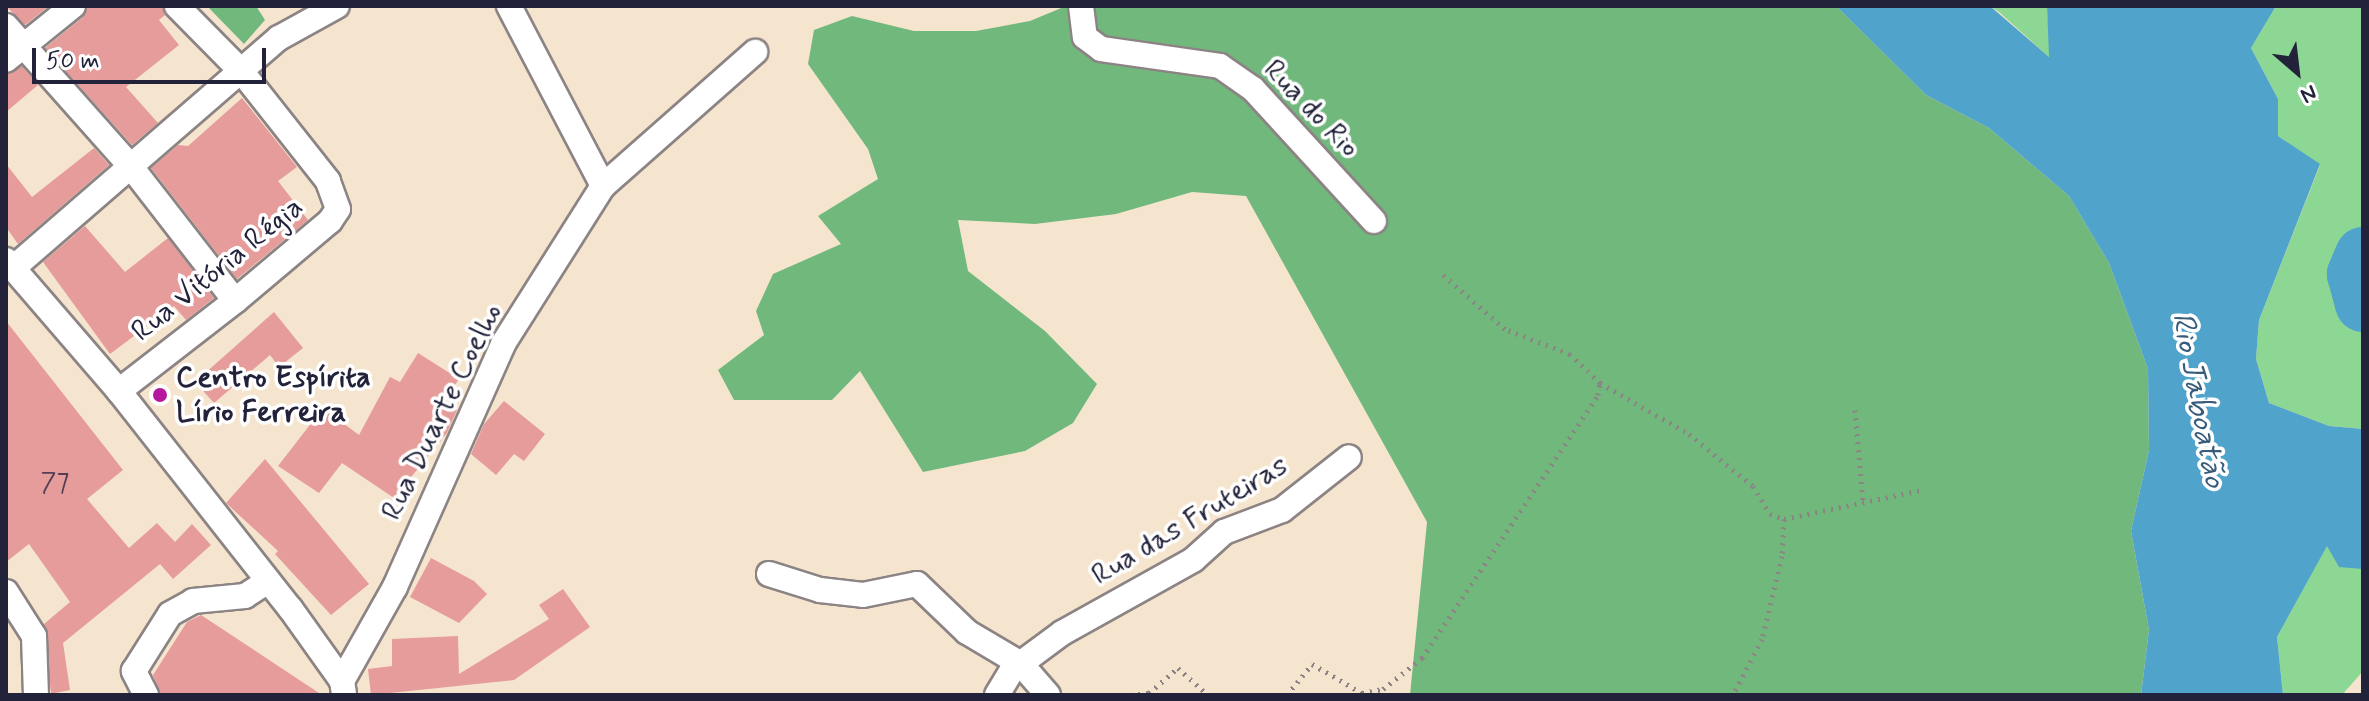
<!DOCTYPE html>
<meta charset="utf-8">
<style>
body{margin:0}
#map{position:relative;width:2369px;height:701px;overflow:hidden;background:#f6e5ce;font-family:Mynerve,sans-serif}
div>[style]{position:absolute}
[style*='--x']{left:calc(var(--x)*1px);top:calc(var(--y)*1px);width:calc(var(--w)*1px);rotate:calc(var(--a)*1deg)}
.green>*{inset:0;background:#8cd793}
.forest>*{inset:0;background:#71b87d}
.water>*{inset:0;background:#50a3cb}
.river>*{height:56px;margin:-28px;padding:0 28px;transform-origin:28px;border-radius:28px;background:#50a3cb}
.building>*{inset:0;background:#e59c9a}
.path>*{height:5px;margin-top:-2.5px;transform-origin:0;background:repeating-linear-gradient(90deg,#8c8484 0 2px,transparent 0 8px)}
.roads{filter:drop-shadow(2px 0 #8c8484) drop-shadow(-2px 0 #8c8484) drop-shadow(0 2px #8c8484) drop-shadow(0 -2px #8c8484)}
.minor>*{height:24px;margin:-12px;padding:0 12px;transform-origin:12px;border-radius:12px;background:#fff}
.dots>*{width:22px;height:22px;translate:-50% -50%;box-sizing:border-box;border:4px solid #fff;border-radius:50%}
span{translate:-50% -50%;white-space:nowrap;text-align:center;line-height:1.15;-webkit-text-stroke:7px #fff;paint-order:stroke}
.number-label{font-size:26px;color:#534053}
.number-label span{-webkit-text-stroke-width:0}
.street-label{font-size:30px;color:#22223b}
.poi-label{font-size:30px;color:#22223b;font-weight:700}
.left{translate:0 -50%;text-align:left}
.water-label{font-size:32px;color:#375c7c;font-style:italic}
.frame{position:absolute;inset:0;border:8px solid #22223b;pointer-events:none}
.north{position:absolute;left:2257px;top:32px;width:80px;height:80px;-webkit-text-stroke:6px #fff;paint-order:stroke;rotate:152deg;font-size:22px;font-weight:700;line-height:32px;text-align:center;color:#22223b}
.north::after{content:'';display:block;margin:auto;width:28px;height:36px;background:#22223b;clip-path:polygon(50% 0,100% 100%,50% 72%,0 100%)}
.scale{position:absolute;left:32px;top:48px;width:234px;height:36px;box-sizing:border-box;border:4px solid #22223b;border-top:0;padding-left:10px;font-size:24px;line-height:28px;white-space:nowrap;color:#22223b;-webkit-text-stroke:6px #fff;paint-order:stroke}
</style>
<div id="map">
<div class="green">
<div style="clip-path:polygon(1990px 6px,2047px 6px,2050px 58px,1999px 12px)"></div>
<div style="clip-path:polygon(2276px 6px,2363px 6px,2363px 429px,2329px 426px,2269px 403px,2256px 359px,2259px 320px,2320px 165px,2278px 136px,2278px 99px,2251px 48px)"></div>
<div style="clip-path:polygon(2327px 545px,2363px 569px,2363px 671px,2342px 695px,2283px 695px,2277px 637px)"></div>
</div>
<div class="forest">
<div style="clip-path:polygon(207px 6px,256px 6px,265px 20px,244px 44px)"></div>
<div style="clip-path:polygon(1066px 6px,1836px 6px,1926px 95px,1989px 128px,2069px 196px,2109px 263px,2148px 369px,2149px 450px,2131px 531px,2149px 630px,2141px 695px,1410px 695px,1427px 522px,1246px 196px,1192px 192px,1116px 214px,1035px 224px,958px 220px,968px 271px,1045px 331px,1097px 384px,1073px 423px,1025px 451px,923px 472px,860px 371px,832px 400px,734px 400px,718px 370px,764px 335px,756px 311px,773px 274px,841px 244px,818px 216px,878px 179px,868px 149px,808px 64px,814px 30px,852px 16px,914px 31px,976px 31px,1030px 21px)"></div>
</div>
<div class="water">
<div style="clip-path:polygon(1836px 6px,1990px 6px,2049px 57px,2047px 6px,2276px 6px,2251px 48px,2278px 99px,2278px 136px,2320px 164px,2259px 320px,2256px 359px,2269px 403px,2329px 426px,2363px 429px,2363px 569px,2339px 567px,2327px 546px,2277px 637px,2283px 695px,2141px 695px,2149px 630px,2131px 531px,2149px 450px,2148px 369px,2109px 263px,2069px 196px,1989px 128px,1926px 95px)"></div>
</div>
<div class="river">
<div style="--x:2363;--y:255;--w:21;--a:113"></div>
<div style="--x:2355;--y:274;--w:31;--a:75"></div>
</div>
<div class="building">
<div style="clip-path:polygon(6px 6px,49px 6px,25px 25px)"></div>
<div style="clip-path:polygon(88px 6px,162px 6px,165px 15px,159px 20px,179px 45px,126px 87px,158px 123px,132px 145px,45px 48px,82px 18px)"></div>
<div style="clip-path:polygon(22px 66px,38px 85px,6px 112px,6px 75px)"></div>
<div style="clip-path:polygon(242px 98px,297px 167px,278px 181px,308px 220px,237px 279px,151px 168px,178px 145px,188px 146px)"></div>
<div style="clip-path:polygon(94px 148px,109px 165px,18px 244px,6px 227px,6px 164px,32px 197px)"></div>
<div style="clip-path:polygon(85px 226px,125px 272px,168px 238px,214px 298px,186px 320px,174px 306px,110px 354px,43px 262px)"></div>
<div style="clip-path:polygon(274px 312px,303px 348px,279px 367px,270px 355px,214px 403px,195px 382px)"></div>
<div style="clip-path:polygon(6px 321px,123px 470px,87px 499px,129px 548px,157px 523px,175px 542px,192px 524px,211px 545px,173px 579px,160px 564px,63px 643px,70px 690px,51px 694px,44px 624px,70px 602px,29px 544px,6px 562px)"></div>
<div style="clip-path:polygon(418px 353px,459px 379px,443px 403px,457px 410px,447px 433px,394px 498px,342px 463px,319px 493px,278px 466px,323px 408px,359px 435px,390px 377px,400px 382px)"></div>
<div style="clip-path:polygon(504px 401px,545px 434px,524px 461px,514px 454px,496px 475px,471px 454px,484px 424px)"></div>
<div style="clip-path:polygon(265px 459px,369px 584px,331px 615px,275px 554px,278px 551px,226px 503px)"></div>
<div style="clip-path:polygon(431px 558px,474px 581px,487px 594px,459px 623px,410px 597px)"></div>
<div style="clip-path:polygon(563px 589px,590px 627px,514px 680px,371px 695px,368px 669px,392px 666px,392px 639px,458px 636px,459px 674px,549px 619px,539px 605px)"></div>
<div style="clip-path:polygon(201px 615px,322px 695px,161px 695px,153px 675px,187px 622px)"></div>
</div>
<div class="path">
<div style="--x:1600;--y:383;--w:103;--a:29.8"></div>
<div style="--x:1689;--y:434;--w:82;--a:39.1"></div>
<div style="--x:1753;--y:486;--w:33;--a:59"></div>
<div style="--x:1770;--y:514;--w:15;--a:20"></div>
<div style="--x:1784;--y:519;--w:37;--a:93"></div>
<div style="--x:1782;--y:556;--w:85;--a:103.5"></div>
<div style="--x:1762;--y:639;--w:63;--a:117.4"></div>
<div style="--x:1855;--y:410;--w:92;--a:85"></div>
<div style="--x:1784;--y:519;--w:141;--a:-11.9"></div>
<div style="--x:1130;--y:695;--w:19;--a:-6"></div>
<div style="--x:1149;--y:693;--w:38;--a:-41"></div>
<div style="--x:1178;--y:668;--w:40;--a:42"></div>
<div style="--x:1287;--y:695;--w:40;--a:-51"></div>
<div style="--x:1312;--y:664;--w:58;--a:30.1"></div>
<div style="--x:1362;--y:693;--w:21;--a:-11"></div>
<div style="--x:1383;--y:689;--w:50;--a:-38.5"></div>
<div style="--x:1422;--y:658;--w:316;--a:-56.2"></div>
<div style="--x:1598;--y:395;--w:12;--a:-81"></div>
<div style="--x:1600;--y:383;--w:42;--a:-136"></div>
<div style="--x:1570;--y:354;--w:70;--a:-159"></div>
<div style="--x:1505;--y:329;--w:85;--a:-138.8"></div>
</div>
<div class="roads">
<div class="minor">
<div style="--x:509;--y:6;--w:203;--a:62.4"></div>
<div style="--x:1081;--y:6;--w:31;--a:83"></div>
<div style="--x:1085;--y:37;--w:20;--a:37"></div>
<div style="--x:1101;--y:49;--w:120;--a:8.1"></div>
<div style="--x:1220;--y:66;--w:40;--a:34.9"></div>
<div style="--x:1253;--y:89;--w:179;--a:47.5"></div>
<div style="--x:6;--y:26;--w:190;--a:48.4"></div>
<div style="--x:132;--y:168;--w:168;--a:52.2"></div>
<div style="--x:6;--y:60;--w:86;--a:-38.9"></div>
<div style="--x:6;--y:260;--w:173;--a:49.2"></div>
<div style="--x:119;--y:391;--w:276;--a:51.8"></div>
<div style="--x:290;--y:608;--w:90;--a:54.5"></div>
<div style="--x:342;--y:681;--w:12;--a:81"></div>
<div style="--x:12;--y:269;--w:353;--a:-40.9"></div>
<div style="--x:279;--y:38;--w:66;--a:-28.9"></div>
<div style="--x:119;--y:391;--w:147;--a:-37.8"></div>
<div style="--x:235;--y:301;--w:124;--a:-40.1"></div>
<div style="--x:330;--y:221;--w:14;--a:-56"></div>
<div style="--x:338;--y:209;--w:30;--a:-110"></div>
<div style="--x:328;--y:181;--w:139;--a:-128.3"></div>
<div style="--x:242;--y:72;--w:93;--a:-134.6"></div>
<div style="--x:769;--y:574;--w:53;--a:17.4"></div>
<div style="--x:820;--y:590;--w:43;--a:6.6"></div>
<div style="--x:863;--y:595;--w:55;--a:-11.5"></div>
<div style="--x:917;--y:584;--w:69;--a:43.8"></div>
<div style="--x:967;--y:632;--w:63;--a:30.7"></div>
<div style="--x:1021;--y:664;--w:41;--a:48.9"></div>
<div style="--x:6;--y:592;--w:52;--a:57.5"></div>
<div style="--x:34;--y:636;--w:59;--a:88.1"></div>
<div style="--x:342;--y:681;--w:108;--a:-60.6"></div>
<div style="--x:395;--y:587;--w:266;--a:-66"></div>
<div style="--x:503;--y:344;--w:187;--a:-57.7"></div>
<div style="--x:603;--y:186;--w:203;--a:-41.4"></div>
<div style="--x:146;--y:695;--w:27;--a:-117"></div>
<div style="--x:134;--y:671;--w:67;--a:-57.7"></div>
<div style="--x:170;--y:614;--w:26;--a:-29"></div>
<div style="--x:193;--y:601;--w:52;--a:-5.5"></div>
<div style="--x:245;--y:596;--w:27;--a:-33"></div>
<div style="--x:997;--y:695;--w:29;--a:-59"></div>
<div style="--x:1012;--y:670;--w:62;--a:-36.5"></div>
<div style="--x:1062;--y:633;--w:150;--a:-29.1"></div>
<div style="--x:1193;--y:560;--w:42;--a:-42.1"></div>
<div style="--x:1224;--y:532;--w:62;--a:-20.8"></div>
<div style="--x:1282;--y:510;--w:85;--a:-38.3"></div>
</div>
</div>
<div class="dots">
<div style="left:160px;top:395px;background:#b5179e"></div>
</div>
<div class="number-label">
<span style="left:55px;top:485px">77</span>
</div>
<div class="street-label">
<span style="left:1311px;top:109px;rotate:46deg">Rua do Rio</span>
<span style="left:218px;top:270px;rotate:-39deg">Rua Vitória Régia</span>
<span style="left:442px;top:412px;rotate:-64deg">Rua Duarte Coelho</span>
<span style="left:1190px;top:521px;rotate:-31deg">Rua das Fruteiras</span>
</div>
<div class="poi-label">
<span class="left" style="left:176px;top:395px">Centro Espírita<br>Lírio Ferreira</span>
</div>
<div class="water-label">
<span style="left:2198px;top:400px;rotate:79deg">Rio Jaboatão</span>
</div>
<div class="frame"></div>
<div class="north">N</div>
<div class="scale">50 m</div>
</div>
